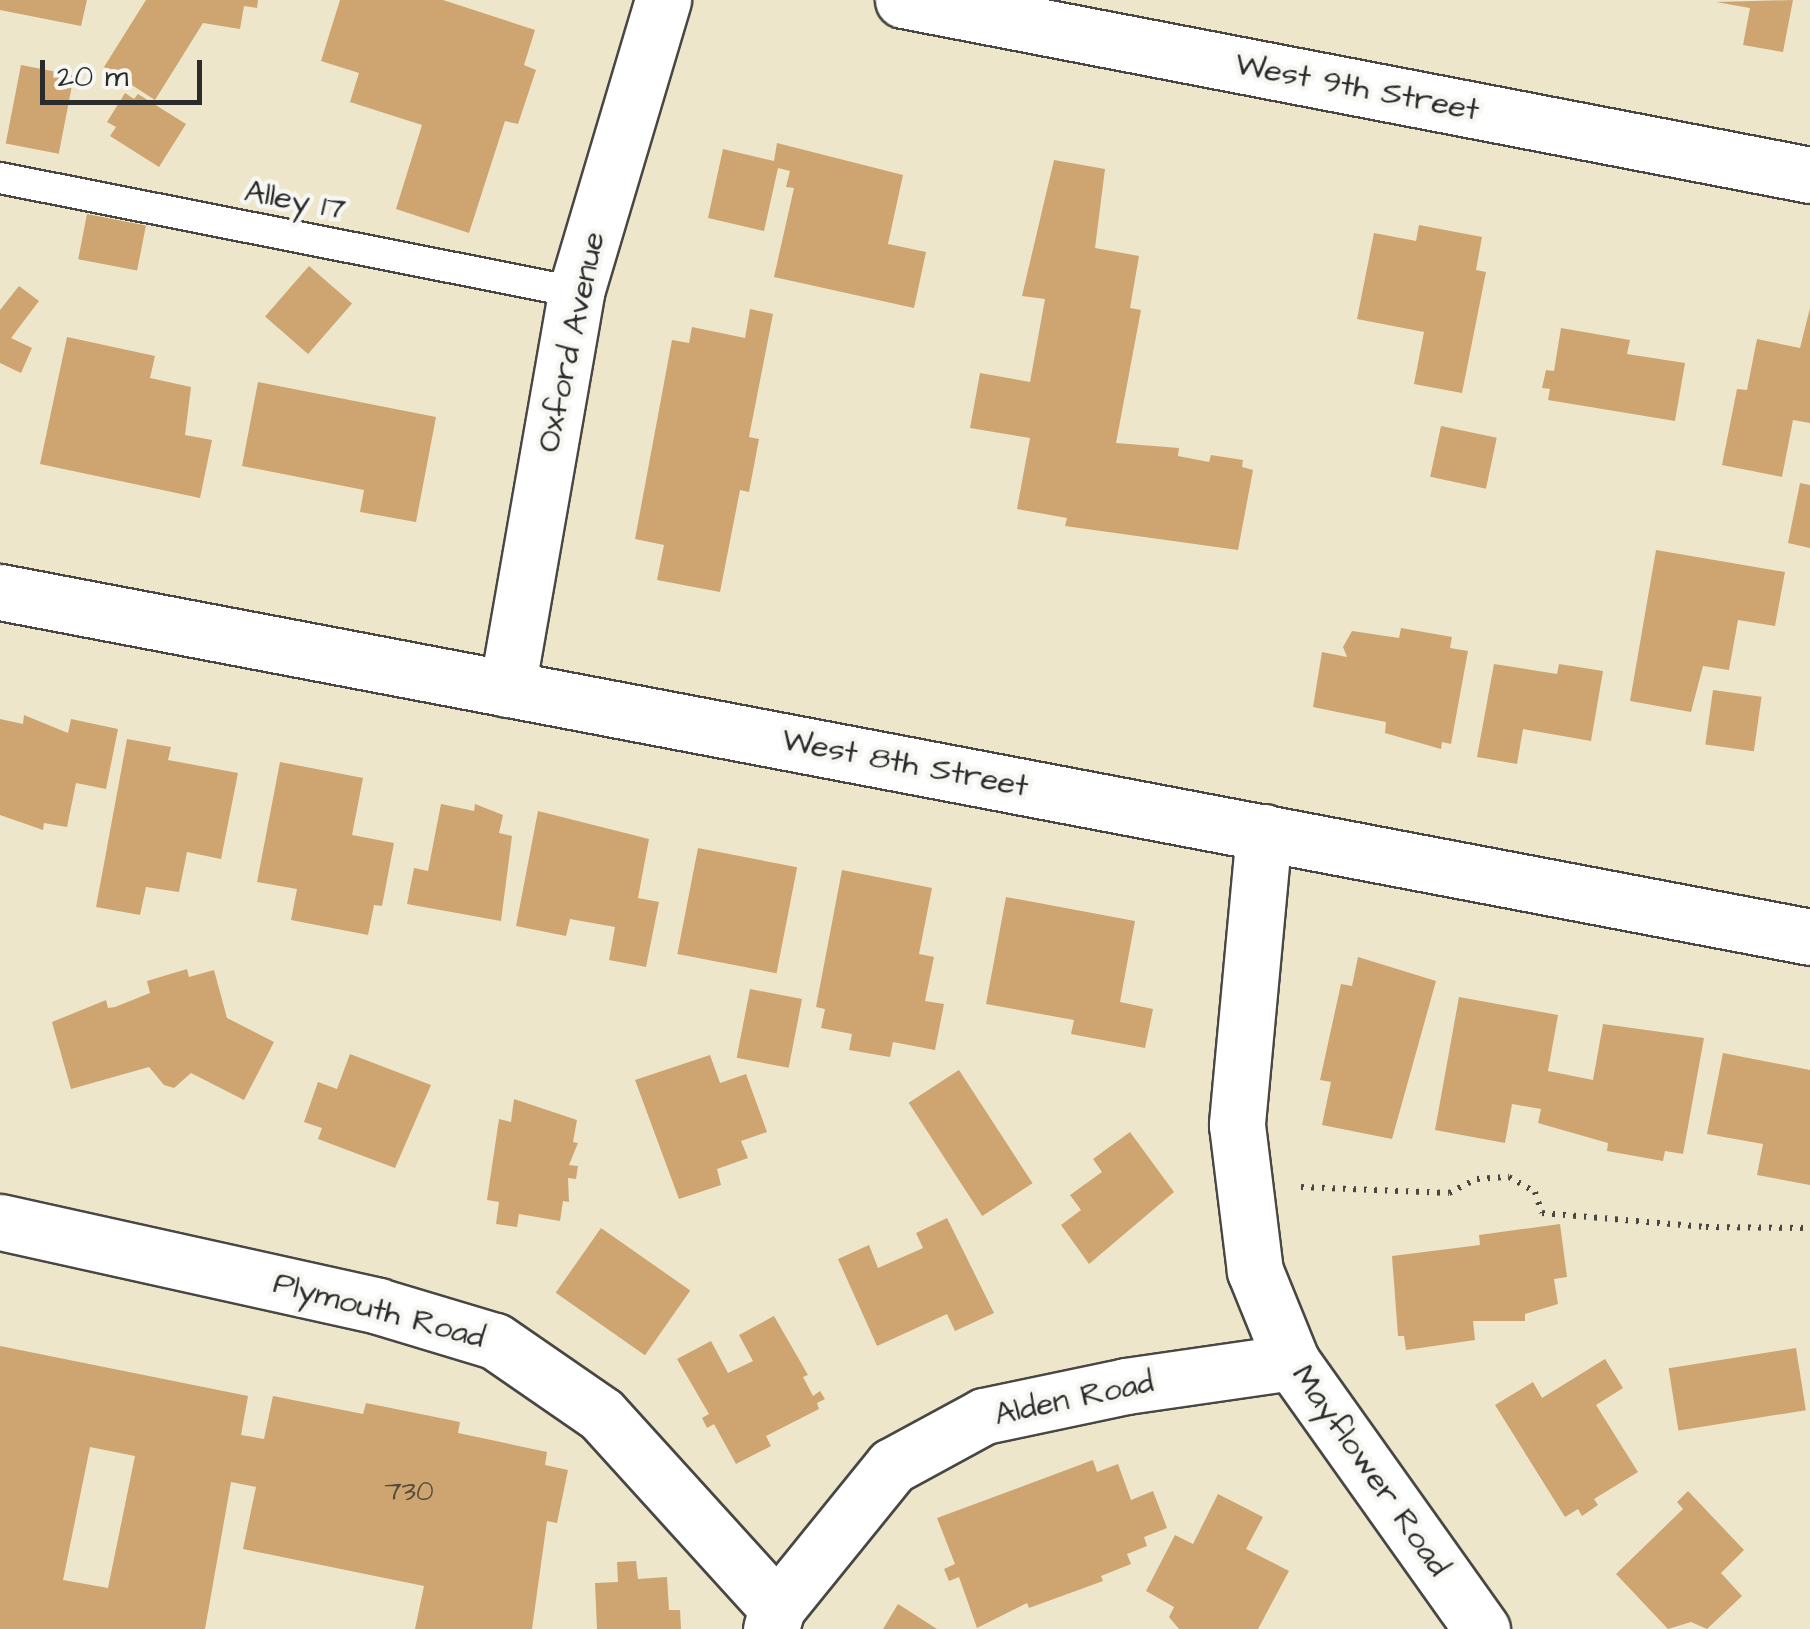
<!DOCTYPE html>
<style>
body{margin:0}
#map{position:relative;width:1810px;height:1629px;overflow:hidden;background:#ede6cb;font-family:"Architects Daughter",sans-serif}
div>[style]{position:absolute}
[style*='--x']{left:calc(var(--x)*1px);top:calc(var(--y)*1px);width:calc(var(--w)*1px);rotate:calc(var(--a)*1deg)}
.building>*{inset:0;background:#cea571;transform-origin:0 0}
.path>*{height:6px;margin-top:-3px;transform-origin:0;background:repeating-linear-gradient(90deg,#484743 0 2.5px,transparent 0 10.5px)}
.roads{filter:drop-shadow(2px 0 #484743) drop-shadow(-2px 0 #484743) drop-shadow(0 2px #484743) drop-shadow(0 -2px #484743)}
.lane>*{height:30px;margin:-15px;padding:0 15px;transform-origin:15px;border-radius:15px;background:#fff}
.street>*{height:55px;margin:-27.5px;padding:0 27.5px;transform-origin:27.5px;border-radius:27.5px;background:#fff}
span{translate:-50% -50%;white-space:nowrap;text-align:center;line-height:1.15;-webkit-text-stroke:9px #f6f6f2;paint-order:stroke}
.number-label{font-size:28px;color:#544a3c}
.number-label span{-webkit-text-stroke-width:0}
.street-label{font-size:32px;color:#2b2b2b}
.scale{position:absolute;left:40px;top:60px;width:162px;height:45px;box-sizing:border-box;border:5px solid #2b2b2b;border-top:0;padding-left:12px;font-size:30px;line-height:35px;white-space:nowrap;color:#2b2b2b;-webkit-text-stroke:8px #f6f6f2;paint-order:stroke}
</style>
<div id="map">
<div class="building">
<div style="clip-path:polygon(0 0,87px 0,81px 26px,0 10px)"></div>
<div style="clip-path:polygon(146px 0,258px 0,257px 8px,244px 6px,240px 29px,203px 23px,155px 100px,104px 67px)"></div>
<div style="clip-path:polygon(340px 0,443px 0,535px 30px,524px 65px,536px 70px,518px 124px,505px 121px,469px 233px,396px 209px,422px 125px,350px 102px,359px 73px,321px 61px)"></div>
<div style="clip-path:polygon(1793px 0,1783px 52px,1743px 45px,1750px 8px,1716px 2px)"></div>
<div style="left:21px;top:65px;width:54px;height:80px;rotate:11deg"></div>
<div style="clip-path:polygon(125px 93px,134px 99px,138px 94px,186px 124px,159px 167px,110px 136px,116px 127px,107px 122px)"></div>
<div style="clip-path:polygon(777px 143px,903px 175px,888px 244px,926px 252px,914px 308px,774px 277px,794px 188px,786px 187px,790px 171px,778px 168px,764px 231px,708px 218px,723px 149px,774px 161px)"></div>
<div style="clip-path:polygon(1054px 160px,1105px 169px,1095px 248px,1139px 256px,1130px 308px,1141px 310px,1116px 443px,1179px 448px,1178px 456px,1209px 462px,1211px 455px,1243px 460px,1242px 467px,1253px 470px,1238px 550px,1065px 526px,1067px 518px,1017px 509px,1030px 438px,970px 428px,980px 373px,1030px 382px,1045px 299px,1022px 296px)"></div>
<div style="left:87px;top:214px;width:60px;height:46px;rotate:11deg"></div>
<div style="clip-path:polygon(1419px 225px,1482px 237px,1476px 270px,1486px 272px,1462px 393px,1414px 384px,1424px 332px,1357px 319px,1374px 233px,1416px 241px)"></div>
<div style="left:309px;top:266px;width:57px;height:67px;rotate:41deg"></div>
<div style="clip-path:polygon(19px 286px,39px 301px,11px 338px,32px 348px,21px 373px,0 363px,0 310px)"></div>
<div style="clip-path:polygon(1810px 308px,1810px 423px,1793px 420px,1782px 477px,1722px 465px,1737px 389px,1747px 390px,1757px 339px,1800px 348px)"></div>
<div style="clip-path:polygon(750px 309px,773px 314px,749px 437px,759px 439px,749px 492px,740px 490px,720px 592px,657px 580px,664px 545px,635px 539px,672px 340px,689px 343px,692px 327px,745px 338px)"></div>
<div style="clip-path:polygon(1561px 328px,1630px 340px,1627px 354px,1685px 363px,1675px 421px,1548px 400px,1550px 389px,1542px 388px,1546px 370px,1554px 371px)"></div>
<div style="clip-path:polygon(67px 337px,155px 356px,150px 378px,191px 387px,185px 435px,212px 440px,200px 498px,40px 464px)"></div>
<div style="clip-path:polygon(258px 382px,436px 417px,416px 522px,360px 512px,364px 490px,242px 466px)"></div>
<div style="left:1441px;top:426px;width:57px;height:52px;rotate:12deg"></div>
<div style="clip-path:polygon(1800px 483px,1810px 485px,1810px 548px,1788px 543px)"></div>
<div style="clip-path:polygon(1656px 550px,1785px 572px,1775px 626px,1738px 620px,1729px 670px,1703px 666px,1691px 712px,1630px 701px)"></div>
<div style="clip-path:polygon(1401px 628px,1452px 637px,1450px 648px,1468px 651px,1451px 744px,1442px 742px,1441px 749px,1385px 733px,1386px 722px,1313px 707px,1322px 652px,1347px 657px,1343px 647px,1352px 631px,1399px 638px)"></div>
<div style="clip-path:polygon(1494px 664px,1557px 674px,1559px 664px,1603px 671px,1591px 741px,1523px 729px,1517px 764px,1477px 757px)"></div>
<div style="left:1713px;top:690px;width:49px;height:55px;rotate:8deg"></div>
<div style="clip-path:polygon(24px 715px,68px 733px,71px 719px,118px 729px,106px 789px,76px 783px,67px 827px,44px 823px,43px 830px,0 815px,0 719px,23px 724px)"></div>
<div style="clip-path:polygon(127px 739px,171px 747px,168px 760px,238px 773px,221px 859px,187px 852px,179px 892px,146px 887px,140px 915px,96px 907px)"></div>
<div style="clip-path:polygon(280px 762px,363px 778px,352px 835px,394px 843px,382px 906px,374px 905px,368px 935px,291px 920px,297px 889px,257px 882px)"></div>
<div style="clip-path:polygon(441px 804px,474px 811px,475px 804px,503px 815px,499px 833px,512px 836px,501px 921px,407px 904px,414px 868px,428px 871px)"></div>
<div style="clip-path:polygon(538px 811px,649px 839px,638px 898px,659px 902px,646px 967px,609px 960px,615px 927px,570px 919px,566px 936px,516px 926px)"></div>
<div style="left:698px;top:848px;width:101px;height:108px;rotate:11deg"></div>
<div style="clip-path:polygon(842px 870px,932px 888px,919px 954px,934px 957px,925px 1001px,944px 1004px,935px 1050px,893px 1042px,890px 1057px,849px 1050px,852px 1034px,821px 1028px,825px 1009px,816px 1007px)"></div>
<div style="clip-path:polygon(1006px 897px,1135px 921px,1120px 1002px,1153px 1009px,1145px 1048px,1071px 1034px,1074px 1020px,986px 1004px)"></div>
<div style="clip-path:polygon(1358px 957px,1436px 981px,1392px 1139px,1322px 1125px,1331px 1082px,1320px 1080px,1341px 984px,1352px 986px)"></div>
<div style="clip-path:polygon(187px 969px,189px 977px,214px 970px,227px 1018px,274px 1042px,244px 1100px,191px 1073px,174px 1088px,164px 1085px,149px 1067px,71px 1089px,52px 1022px,106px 1000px,108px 1008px,115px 1007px,150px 993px,147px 981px)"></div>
<div style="left:750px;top:989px;width:53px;height:70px;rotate:11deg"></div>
<div style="clip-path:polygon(1459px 997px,1558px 1015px,1548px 1071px,1593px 1080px,1603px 1024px,1704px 1038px,1683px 1154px,1665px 1151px,1663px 1161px,1607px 1151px,1608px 1143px,1538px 1123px,1541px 1109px,1512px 1104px,1505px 1143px,1435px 1130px)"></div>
<div style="clip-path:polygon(1723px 1053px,1810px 1070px,1810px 1185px,1757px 1175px,1763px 1144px,1707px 1134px)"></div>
<div style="clip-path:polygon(350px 1054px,431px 1085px,395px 1168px,318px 1139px,322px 1128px,304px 1122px,318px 1082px,337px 1089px)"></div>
<div style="clip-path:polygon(710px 1055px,720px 1083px,746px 1074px,767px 1132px,741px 1141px,748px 1158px,717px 1169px,721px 1185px,679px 1199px,635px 1080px)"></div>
<div style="left:959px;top:1070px;width:135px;height:60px;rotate:57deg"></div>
<div style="clip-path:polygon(514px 1099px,577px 1120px,573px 1142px,578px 1143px,569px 1165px,578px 1166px,576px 1179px,568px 1178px,569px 1202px,563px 1201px,560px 1221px,519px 1214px,517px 1227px,496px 1224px,499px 1202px,487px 1200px,499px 1119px,511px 1122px)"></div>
<div style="clip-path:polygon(1130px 1132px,1174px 1192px,1089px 1264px,1061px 1225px,1081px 1210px,1070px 1195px,1102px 1172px,1093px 1159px)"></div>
<div style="clip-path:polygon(947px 1218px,994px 1313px,955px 1331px,947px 1314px,877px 1346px,838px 1259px,869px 1245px,878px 1268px,923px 1248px,916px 1233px)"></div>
<div style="clip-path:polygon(1560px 1224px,1567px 1277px,1554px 1279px,1558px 1304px,1525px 1314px,1525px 1321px,1473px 1321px,1475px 1340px,1406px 1350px,1404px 1336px,1398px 1336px,1392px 1256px,1480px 1245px,1479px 1235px)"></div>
<div style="left:601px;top:1228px;width:109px;height:79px;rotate:35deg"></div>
<div style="clip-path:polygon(774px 1316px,808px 1375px,803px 1377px,813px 1396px,820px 1391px,825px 1399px,817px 1403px,819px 1409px,766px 1436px,771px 1446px,736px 1464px,714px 1424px,707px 1428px,702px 1418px,709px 1414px,677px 1359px,711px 1341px,728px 1373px,753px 1361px,739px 1335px)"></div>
<div style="clip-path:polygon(evenodd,0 1346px,248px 1396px,241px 1435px,264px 1439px,273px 1396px,363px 1414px,366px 1403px,460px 1422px,458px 1433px,547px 1452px,545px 1465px,568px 1470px,557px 1523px,547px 1521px,532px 1629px,415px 1629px,424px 1586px,243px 1549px,256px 1487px,231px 1482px,205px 1629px,0 1629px,0 1346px,90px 1447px,135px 1456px,108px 1588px,63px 1580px,90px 1447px)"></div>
<div style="left:1796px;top:1348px;width:63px;height:129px;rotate:81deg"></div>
<div style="clip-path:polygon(1605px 1359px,1623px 1388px,1596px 1405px,1638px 1472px,1594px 1499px,1598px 1505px,1582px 1516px,1578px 1509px,1565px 1517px,1495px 1405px,1533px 1382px,1542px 1398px)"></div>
<div style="clip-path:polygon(1093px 1460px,1097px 1472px,1118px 1464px,1131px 1500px,1153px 1491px,1167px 1528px,1144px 1537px,1147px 1546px,1127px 1554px,1131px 1564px,1101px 1576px,1103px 1581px,1029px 1608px,1027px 1603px,977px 1628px,959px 1577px,949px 1581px,944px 1569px,955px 1564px,937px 1518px)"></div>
<div style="clip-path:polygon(1688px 1491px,1744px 1550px,1721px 1573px,1742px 1596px,1707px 1629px,1691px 1622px,1668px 1629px,1616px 1574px,1683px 1509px,1677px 1502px)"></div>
<div style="clip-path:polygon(1218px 1494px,1263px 1517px,1246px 1549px,1289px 1571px,1258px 1629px,1179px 1629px,1169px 1617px,1174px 1607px,1146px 1591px,1175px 1535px,1193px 1544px)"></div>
<div style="clip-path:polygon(636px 1561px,638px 1579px,667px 1577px,669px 1610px,680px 1610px,681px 1629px,597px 1629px,595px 1583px,618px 1582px,617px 1562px)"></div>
<div style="clip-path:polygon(898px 1604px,937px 1629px,883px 1629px)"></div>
</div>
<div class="path">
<div style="--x:1301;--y:1187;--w:148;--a:2.3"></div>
<div style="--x:1449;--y:1193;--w:31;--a:-27"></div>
<div style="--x:1477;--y:1179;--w:32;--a:-4"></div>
<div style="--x:1509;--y:1177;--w:30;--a:30"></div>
<div style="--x:1535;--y:1192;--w:22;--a:72"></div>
<div style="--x:1542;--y:1213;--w:165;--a:4.9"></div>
<div style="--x:1706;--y:1227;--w:104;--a:0.6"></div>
</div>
<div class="roads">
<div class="lane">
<div style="--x:0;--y:178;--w:587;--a:11.2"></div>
</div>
<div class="street">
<div style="--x:903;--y:0;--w:924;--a:10.92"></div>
<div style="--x:0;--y:592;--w:1843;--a:10.79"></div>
<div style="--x:507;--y:689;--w:403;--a:-80.1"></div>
<div style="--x:576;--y:292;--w:305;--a:-73.4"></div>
<div style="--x:1264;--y:832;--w:294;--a:95.3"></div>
<div style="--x:1237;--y:1125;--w:147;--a:83"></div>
<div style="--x:1255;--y:1271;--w:98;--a:67.9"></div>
<div style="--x:1292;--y:1362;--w:328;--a:54.6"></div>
<div style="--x:0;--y:1222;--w:387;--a:12.5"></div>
<div style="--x:378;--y:1306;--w:122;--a:16.7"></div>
<div style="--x:495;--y:1341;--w:129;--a:34.6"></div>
<div style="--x:601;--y:1414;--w:262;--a:47.8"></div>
<div style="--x:771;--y:1629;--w:22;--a:-74"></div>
<div style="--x:777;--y:1608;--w:183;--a:-51"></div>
<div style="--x:892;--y:1466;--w:105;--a:-28.5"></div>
<div style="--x:984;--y:1416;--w:145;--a:-11.9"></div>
<div style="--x:1126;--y:1386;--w:168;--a:-8.2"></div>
</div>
</div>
<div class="number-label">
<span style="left:409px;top:1492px">730</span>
</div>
<div class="street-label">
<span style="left:1357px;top:88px;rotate:11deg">West 9th Street</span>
<span style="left:295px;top:201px;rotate:11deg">Alley 17</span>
<span style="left:572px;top:342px;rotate:-78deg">Oxford Avenue</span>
<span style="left:905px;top:764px;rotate:11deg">West 8th Street</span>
<span style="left:379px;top:1311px;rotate:15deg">Plymouth Road</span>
<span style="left:1074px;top:1399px;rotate:-12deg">Alden Road</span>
<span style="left:1370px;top:1471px;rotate:55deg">Mayflower Road</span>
</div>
<div class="scale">20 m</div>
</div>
